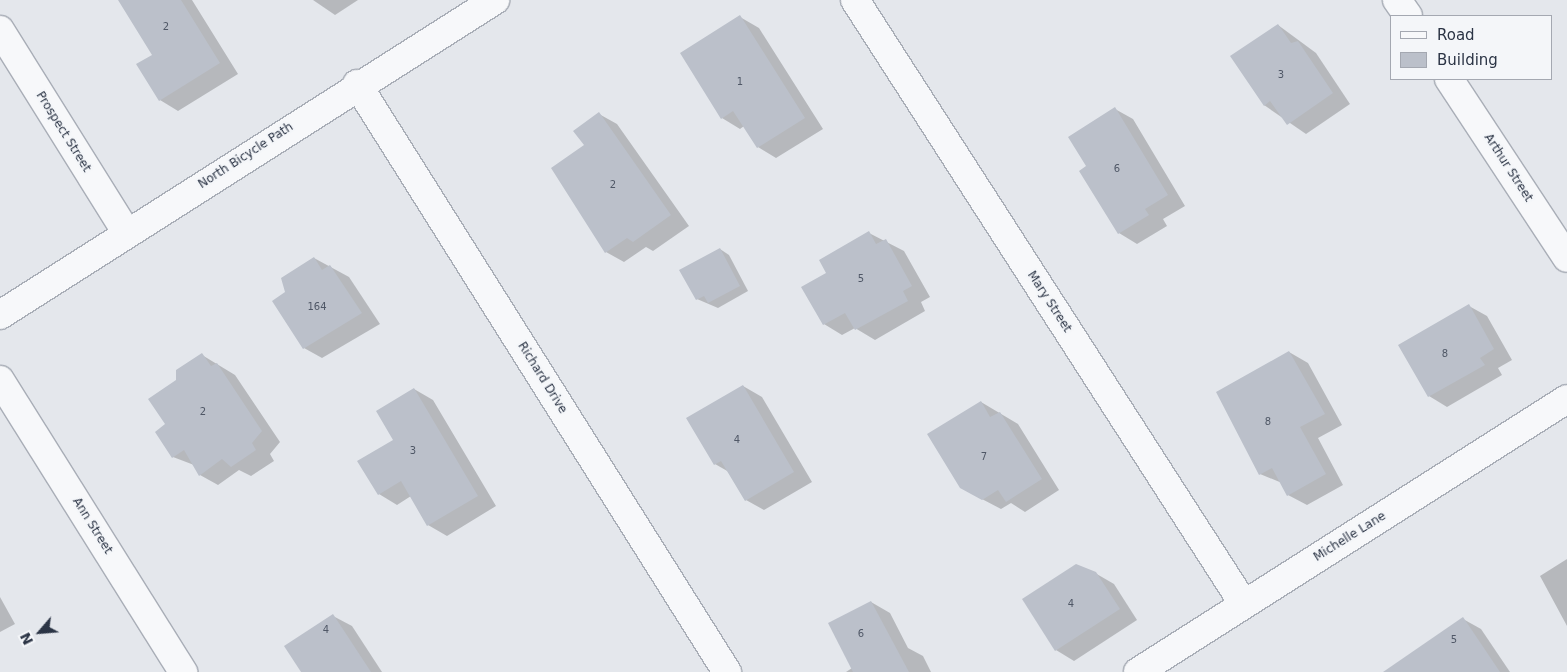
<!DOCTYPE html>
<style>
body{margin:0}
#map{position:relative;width:1567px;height:672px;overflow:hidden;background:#e4e7ec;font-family:"DejaVu Sans",sans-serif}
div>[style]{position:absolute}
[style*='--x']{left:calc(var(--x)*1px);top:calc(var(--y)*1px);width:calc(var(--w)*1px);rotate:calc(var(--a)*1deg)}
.shadow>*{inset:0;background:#0003}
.building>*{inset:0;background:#bbc0ca}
.roads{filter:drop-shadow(1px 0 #a9aeb7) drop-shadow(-1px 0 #a9aeb7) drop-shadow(0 1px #a9aeb7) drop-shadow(0 -1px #a9aeb7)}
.minor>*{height:28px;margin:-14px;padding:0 14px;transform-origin:14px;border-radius:14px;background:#f7f8fa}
span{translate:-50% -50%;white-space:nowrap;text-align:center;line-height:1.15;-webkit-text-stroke:4px #f4f6f9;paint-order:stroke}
.number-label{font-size:10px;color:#4f5766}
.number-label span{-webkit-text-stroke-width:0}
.street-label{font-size:12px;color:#2b3445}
.legend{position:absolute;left:1390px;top:15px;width:162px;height:65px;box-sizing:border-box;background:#f4f6f9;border:1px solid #a4a8b1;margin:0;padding:6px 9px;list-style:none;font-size:15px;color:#2b3445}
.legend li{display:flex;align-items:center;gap:10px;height:25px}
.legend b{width:25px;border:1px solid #a4a8b1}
.north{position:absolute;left:15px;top:607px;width:50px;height:50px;-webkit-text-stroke:4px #f4f6f9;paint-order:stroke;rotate:243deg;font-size:14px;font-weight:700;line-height:20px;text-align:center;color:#2b3445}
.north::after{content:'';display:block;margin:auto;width:18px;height:22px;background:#2b3445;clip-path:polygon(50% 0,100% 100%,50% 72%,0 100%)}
</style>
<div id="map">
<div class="shadow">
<div style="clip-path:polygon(119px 0,192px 0,238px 74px,178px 111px,160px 100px,153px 55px)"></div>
<div style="clip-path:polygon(313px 0,358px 0,335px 15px)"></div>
<div style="clip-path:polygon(740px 17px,759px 28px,823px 129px,776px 158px,758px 147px,744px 126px,740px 129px,722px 118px)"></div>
<div style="clip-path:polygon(1278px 25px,1316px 53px,1350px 104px,1306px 134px,1264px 105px)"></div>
<div style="clip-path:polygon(1115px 109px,1133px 119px,1185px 206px,1163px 219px,1167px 226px,1137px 244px,1119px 233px,1088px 167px)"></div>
<div style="clip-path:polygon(599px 114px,617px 124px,689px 226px,653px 251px,646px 247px,624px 262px,606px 252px,585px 146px)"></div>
<div style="clip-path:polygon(869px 233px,904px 251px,930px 297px,921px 302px,925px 311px,875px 340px,855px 328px,842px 335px,824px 324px,828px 273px)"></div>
<div style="clip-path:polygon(720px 249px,729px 255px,748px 291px,718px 308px,697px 299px)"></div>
<div style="clip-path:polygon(314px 258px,349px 277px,380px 324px,322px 358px,304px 348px)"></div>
<div style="clip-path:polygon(1469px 306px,1487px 316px,1512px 360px,1498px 368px,1502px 375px,1447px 407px,1429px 396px)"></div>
<div style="clip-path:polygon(1289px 352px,1308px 363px,1342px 425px,1318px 438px,1343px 485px,1307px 505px,1288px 495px,1282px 483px,1260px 474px)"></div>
<div style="clip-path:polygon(202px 355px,235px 375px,280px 442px,270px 454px,274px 461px,251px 476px,239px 470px,218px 485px,200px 475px,194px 465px,173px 457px,167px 425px,178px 381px)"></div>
<div style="clip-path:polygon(743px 386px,762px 397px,812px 482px,764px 510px,746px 500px,729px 472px,715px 464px)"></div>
<div style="clip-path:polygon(414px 389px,433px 400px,496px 506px,447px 536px,428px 525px,411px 496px,397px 505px,379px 494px)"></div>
<div style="clip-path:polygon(981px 402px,1018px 424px,1059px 490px,1025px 512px,1011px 503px,1001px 509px,980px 498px)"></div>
<div style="clip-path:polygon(1567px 552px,1567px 626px,1540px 576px,1567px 559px)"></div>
<div style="clip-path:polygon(1095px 573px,1114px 584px,1137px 620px,1074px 661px,1056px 650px)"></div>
<div style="clip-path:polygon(0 597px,15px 624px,0 632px)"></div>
<div style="clip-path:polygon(871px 602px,890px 613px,908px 648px,923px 656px,931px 672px,846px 672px,852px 668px)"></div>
<div style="clip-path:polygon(333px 616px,352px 626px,382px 672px,303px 672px)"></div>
<div style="clip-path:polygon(1463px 619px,1481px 629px,1510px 672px,1405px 672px)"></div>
</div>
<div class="building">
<div style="clip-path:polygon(118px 0,181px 0,220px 63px,159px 101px,136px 64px,152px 55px)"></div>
<div style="clip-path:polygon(740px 15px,805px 118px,757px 148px,733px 111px,721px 119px,680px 53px)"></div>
<div style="clip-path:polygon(1278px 24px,1291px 43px,1298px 41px,1333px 93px,1287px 125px,1270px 101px,1264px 106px,1230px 56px)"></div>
<div style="clip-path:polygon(1115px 107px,1168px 195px,1145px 209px,1149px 215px,1118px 234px,1079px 171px,1086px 166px,1068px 137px)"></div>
<div style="clip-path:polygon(599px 112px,671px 215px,633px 242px,627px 238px,605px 253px,551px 168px,584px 145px,573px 131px)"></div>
<div style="clip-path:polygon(869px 231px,876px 244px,886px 239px,912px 286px,903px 291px,908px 301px,855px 330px,845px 313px,823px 325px,801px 287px,826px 273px,819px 260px)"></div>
<div style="clip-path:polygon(720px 248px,740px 286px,708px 303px,704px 296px,696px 300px,679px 270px)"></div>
<div style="clip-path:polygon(314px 257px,322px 270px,330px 265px,362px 313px,303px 349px,272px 301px,285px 292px,281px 278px)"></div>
<div style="clip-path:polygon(1469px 304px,1494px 349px,1480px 358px,1485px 365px,1428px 397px,1398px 345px)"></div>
<div style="clip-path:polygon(1289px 351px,1325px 414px,1300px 427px,1326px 474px,1287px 496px,1272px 468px,1259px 475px,1216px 392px)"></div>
<div style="clip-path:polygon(202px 353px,211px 366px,217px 363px,262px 431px,252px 443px,256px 450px,231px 467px,222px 459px,199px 476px,184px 450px,172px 458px,155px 432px,165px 424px,148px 399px,176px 380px,176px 370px)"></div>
<div style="clip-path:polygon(743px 385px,794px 472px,745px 501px,721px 461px,714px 465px,686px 418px)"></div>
<div style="clip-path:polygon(414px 388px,478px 496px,427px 526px,401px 481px,378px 495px,357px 461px,393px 440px,376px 411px)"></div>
<div style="clip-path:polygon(981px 401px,990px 417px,1000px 412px,1042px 479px,1006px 502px,998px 490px,982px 500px,960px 488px,927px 434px)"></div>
<div style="clip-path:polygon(1076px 564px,1096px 572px,1120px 609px,1055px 651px,1022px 599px)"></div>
<div style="clip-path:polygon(871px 601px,909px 672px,853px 672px,828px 623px)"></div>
<div style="clip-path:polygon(333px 614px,371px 672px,301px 672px,284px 646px)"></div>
<div style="clip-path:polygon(1463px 617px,1500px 672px,1383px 672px)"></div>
</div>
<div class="roads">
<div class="minor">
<div style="--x:855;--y:0;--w:717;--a:57.24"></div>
<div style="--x:1397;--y:0;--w:19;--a:55"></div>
<div style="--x:0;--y:30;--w:239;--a:58"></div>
<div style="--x:1449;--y:79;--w:214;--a:56.6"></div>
<div style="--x:357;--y:84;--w:695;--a:57.82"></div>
<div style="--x:0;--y:315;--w:587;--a:-32.47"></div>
<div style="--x:0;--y:380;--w:345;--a:57.9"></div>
<div style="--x:1138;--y:672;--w:508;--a:-32.47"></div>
</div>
</div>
<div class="number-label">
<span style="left:166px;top:27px">2</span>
<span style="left:1281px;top:75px">3</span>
<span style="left:740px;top:82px">1</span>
<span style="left:1117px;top:169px">6</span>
<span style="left:613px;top:185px">2</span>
<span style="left:861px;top:279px">5</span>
<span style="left:317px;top:307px">164</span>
<span style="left:1445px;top:354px">8</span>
<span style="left:203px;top:412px">2</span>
<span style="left:1268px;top:422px">8</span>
<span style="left:737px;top:440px">4</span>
<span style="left:413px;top:451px">3</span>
<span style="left:984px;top:457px">7</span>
<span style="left:1071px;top:604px">4</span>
<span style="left:326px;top:630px">4</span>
<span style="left:861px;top:634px">6</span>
<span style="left:1454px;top:640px">5</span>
</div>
<div class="street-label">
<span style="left:63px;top:132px;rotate:58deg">Prospect Street</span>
<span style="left:246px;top:156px;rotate:-33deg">North Bicycle Path</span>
<span style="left:1508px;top:168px;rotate:57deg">Arthur Street</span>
<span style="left:1049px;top:302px;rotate:57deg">Mary Street</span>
<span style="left:542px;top:378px;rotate:58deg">Richard Drive</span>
<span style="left:92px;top:526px;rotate:58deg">Ann Street</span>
<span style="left:1350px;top:537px;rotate:-32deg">Michelle Lane</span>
</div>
<ul class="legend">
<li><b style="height:6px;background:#f7f8fa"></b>Road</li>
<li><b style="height:14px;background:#bbc0ca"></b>Building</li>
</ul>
<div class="north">N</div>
</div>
